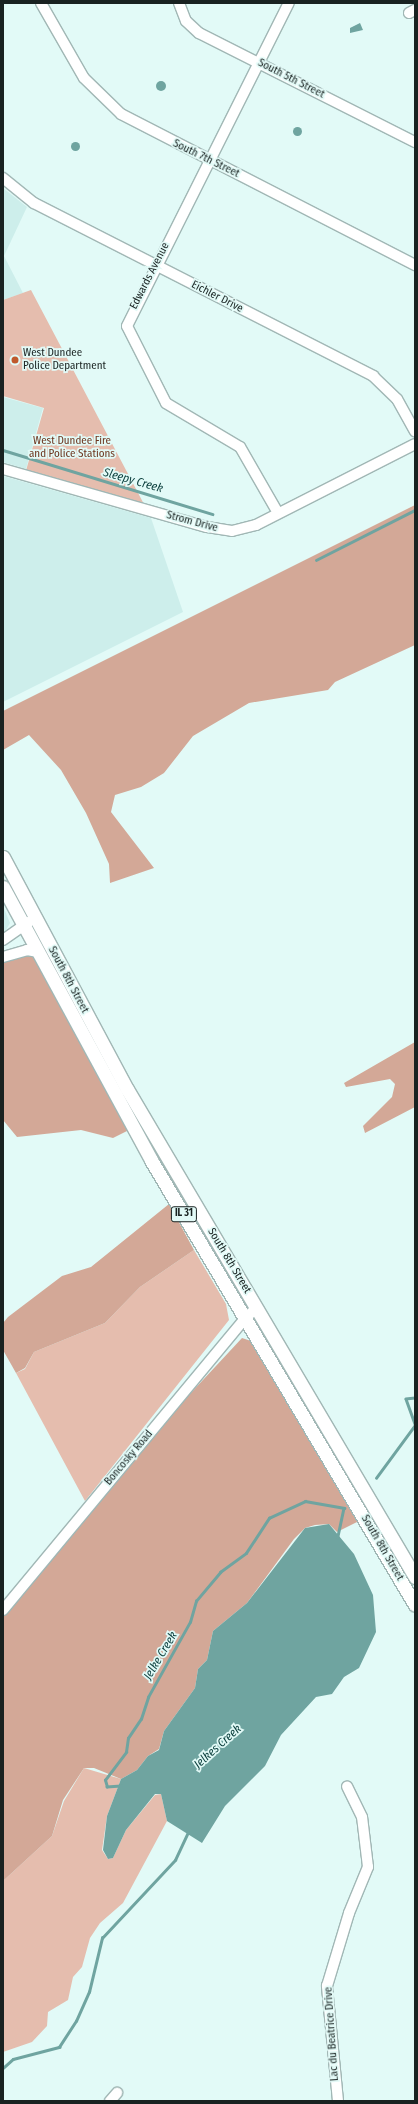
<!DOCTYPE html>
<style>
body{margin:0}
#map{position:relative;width:418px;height:2104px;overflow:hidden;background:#e2faf7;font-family:"Fira Sans Condensed",sans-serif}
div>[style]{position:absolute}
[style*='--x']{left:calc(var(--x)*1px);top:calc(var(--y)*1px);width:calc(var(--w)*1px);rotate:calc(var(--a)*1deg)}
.built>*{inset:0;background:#cdeeeb}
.green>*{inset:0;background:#e5bdae}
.forest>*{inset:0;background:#d3a897}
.water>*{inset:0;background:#6fa4a0}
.round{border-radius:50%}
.stream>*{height:2.5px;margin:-1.25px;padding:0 1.25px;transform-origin:1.25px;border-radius:1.25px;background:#6fa4a0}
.roads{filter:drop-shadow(1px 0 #a1b7b5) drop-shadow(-1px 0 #a1b7b5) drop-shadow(0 1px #a1b7b5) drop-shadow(0 -1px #a1b7b5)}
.minor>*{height:10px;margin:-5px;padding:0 5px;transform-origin:5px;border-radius:5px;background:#fff}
.major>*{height:13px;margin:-6.5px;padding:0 6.5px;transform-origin:6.5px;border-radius:6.5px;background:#fff}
.dots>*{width:11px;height:11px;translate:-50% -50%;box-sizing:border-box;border:2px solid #e2faf7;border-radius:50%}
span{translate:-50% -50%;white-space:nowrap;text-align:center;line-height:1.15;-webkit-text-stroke:3.5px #e2faf7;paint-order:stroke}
.shield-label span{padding:1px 3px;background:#e2faf7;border:1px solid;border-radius:3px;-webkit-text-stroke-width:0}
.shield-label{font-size:10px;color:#192221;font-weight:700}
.street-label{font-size:11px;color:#192221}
.poi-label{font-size:11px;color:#192221}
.left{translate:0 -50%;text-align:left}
.park-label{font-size:11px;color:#6d351e}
.water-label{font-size:12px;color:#0a3e3c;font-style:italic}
.frame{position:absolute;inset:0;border:4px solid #192221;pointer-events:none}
</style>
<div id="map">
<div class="built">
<div style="clip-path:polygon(3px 188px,27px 207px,4px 256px,23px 293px,3px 300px)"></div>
<div style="clip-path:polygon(3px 397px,43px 408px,26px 469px,3px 462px)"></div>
<div style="clip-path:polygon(3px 476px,151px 518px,183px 612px,3px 702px)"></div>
<div style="clip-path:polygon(3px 906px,10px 923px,3px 935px)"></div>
</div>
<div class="green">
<div style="clip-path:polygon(31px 290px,146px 508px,25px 474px,44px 408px,3px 396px,3px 300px)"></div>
<div style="clip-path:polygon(194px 1250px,226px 1304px,229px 1320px,85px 1501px,16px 1373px,25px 1369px,34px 1352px,105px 1323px,140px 1287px)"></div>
<div style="clip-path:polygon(84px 1768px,121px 1779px,107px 1816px,102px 1850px,108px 1859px,113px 1858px,126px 1830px,155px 1795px,161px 1794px,167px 1821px,123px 1903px,100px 1923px,90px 1938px,82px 1967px,73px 1977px,68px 2000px,48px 2012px,47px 2026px,32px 2042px,3px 2052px,3px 1881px,52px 1836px,64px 1801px)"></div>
</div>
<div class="forest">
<div style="clip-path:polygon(415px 505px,415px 645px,335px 682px,328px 690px,249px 703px,193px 736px,164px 773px,141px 787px,115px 795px,111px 812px,154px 868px,110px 883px,109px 864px,86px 813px,61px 770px,29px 735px,3px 750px,3px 711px)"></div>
<div style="clip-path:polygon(28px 954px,37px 960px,129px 1130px,113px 1138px,81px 1130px,17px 1137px,3px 1120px,3px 963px)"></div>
<div style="clip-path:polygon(415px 1042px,415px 1107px,365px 1133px,363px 1126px,392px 1097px,395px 1084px,390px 1079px,346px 1087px,344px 1083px)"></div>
<div style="clip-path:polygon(169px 1204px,194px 1250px,140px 1287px,105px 1323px,34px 1352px,25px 1368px,16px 1373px,3px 1350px,3px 1323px,8px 1317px,62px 1276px,91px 1267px)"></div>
<div style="clip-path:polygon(242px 1338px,254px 1342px,359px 1521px,337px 1532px,329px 1524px,315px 1525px,305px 1528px,294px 1539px,247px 1603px,213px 1631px,207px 1660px,198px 1669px,195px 1688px,164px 1731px,159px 1749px,148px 1756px,137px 1770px,121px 1779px,94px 1768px,84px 1768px,63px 1800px,52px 1836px,3px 1881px,3px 1617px,175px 1410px)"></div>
</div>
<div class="water">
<div style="clip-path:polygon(360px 23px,363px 30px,350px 33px,350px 28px)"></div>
<div class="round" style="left:156px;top:81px;width:10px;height:10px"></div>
<div class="round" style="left:292.5px;top:126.5px;width:9px;height:9px"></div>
<div class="round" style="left:70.5px;top:141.5px;width:9px;height:9px"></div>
<div style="clip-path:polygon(329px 1524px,354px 1554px,373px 1595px,376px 1632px,359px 1668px,344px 1677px,332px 1694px,316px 1697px,281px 1735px,265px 1766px,225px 1806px,202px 1843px,167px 1821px,161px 1794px,155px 1794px,126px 1830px,113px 1858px,108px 1859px,103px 1850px,107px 1816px,121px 1779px,137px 1770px,148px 1756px,159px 1750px,164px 1731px,195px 1688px,198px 1669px,207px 1660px,213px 1631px,247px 1603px,305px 1528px)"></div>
</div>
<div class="stream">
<div style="--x:3;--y:450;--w:219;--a:17"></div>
<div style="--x:316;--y:560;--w:111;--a:-26.8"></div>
<div style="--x:415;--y:1398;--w:9;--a:174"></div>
<div style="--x:406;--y:1399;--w:27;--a:70"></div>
<div style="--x:376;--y:1478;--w:66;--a:-53.7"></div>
<div style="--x:121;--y:1786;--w:14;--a:176"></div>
<div style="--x:107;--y:1787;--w:7;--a:-106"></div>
<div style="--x:105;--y:1780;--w:35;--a:-53"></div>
<div style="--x:126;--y:1752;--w:14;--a:-82"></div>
<div style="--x:128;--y:1738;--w:23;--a:-56"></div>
<div style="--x:141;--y:1719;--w:23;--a:-72"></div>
<div style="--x:148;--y:1697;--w:86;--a:-60.8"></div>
<div style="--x:190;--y:1622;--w:22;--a:-74"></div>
<div style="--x:196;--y:1601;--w:38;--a:-50"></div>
<div style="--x:220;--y:1572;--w:32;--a:-36"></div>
<div style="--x:246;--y:1553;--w:42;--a:-56.7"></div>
<div style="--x:269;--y:1518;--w:40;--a:-25"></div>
<div style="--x:305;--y:1501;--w:40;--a:10"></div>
<div style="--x:344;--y:1508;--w:30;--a:102"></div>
<div style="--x:3;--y:2068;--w:13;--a:-42"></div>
<div style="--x:13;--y:2059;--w:48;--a:-14.6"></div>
<div style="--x:59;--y:2047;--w:31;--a:-57"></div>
<div style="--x:76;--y:2021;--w:32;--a:-66"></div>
<div style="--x:89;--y:1992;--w:56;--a:-76.5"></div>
<div style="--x:102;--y:1938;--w:107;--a:-46.9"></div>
<div style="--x:175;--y:1860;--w:31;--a:-65"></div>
</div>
<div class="roads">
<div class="minor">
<div style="--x:41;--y:3;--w:86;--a:60.2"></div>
<div style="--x:84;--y:78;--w:52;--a:44.2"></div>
<div style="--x:121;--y:114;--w:331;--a:27.2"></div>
<div style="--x:179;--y:3;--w:19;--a:69"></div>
<div style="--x:186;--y:21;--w:18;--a:43"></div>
<div style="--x:199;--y:33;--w:242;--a:26.8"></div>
<div style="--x:409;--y:13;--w:7;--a:-27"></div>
<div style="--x:3;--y:178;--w:40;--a:39"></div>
<div style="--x:34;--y:203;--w:381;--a:27"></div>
<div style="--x:373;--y:376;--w:33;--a:44"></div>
<div style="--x:397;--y:399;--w:37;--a:61"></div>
<div style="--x:3;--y:469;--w:212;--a:15.9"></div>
<div style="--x:207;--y:527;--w:25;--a:9"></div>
<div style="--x:232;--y:531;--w:25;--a:-14"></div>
<div style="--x:256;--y:525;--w:178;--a:-27"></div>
<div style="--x:278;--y:513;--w:76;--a:-119.9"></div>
<div style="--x:240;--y:447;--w:86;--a:-149.3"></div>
<div style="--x:166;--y:403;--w:86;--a:-116.9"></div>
<div style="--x:127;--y:326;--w:361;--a:-63.4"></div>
<div style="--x:3;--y:940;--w:32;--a:-35"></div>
<div style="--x:3;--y:957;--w:25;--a:-16"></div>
<div style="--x:27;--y:950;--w:10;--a:11"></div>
<div style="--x:3;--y:1610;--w:381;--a:-50.3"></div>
<div style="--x:246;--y:1317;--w:14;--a:-39"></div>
<div style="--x:110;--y:2101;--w:11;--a:-49"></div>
<div style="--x:338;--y:2101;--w:116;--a:-95.5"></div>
<div style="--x:327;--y:1986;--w:76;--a:-73.2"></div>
<div style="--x:349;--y:1913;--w:50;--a:-67.6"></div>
<div style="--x:368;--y:1867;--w:50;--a:-96.8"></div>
<div style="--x:362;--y:1817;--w:34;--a:-116"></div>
</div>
<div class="major">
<div style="--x:3;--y:857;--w:263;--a:61.9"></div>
<div style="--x:127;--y:1089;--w:567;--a:59.45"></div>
<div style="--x:3;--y:887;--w:311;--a:61.5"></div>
<div style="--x:151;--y:1160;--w:517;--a:59.32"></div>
</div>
</div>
<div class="dots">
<div style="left:15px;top:360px;background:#bf592c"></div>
</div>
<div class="shield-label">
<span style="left:184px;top:1214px">IL 31</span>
</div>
<div class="street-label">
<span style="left:291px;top:79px;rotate:27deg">South 5th Street</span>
<span style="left:206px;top:159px;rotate:26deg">South 7th Street</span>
<span style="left:150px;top:276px;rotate:-63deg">Edwards Avenue</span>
<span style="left:217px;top:297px;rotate:27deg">Eichler Drive</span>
<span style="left:192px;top:522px;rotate:15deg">Strom Drive</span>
<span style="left:68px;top:980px;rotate:62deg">South 8th Street</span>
<span style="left:229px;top:1261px;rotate:59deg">South 8th Street</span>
<span style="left:129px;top:1458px;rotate:-50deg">Boncosky Road</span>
<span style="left:382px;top:1548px;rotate:60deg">South 8th Street</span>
<span style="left:332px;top:2034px;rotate:-94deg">Lac du Beatrice Drive</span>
</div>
<div class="poi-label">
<span class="left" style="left:23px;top:360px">West Dundee<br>Police Department</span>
</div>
<div class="park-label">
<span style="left:72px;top:448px">West Dundee Fire<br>and Police Stations</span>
</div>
<div class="water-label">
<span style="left:133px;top:481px;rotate:16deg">Sleepy Creek</span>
<span style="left:161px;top:1656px;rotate:-59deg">Jelke Creek</span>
<span style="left:218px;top:1747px;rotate:-42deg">Jelkes Creek</span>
</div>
<div class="frame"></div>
</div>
